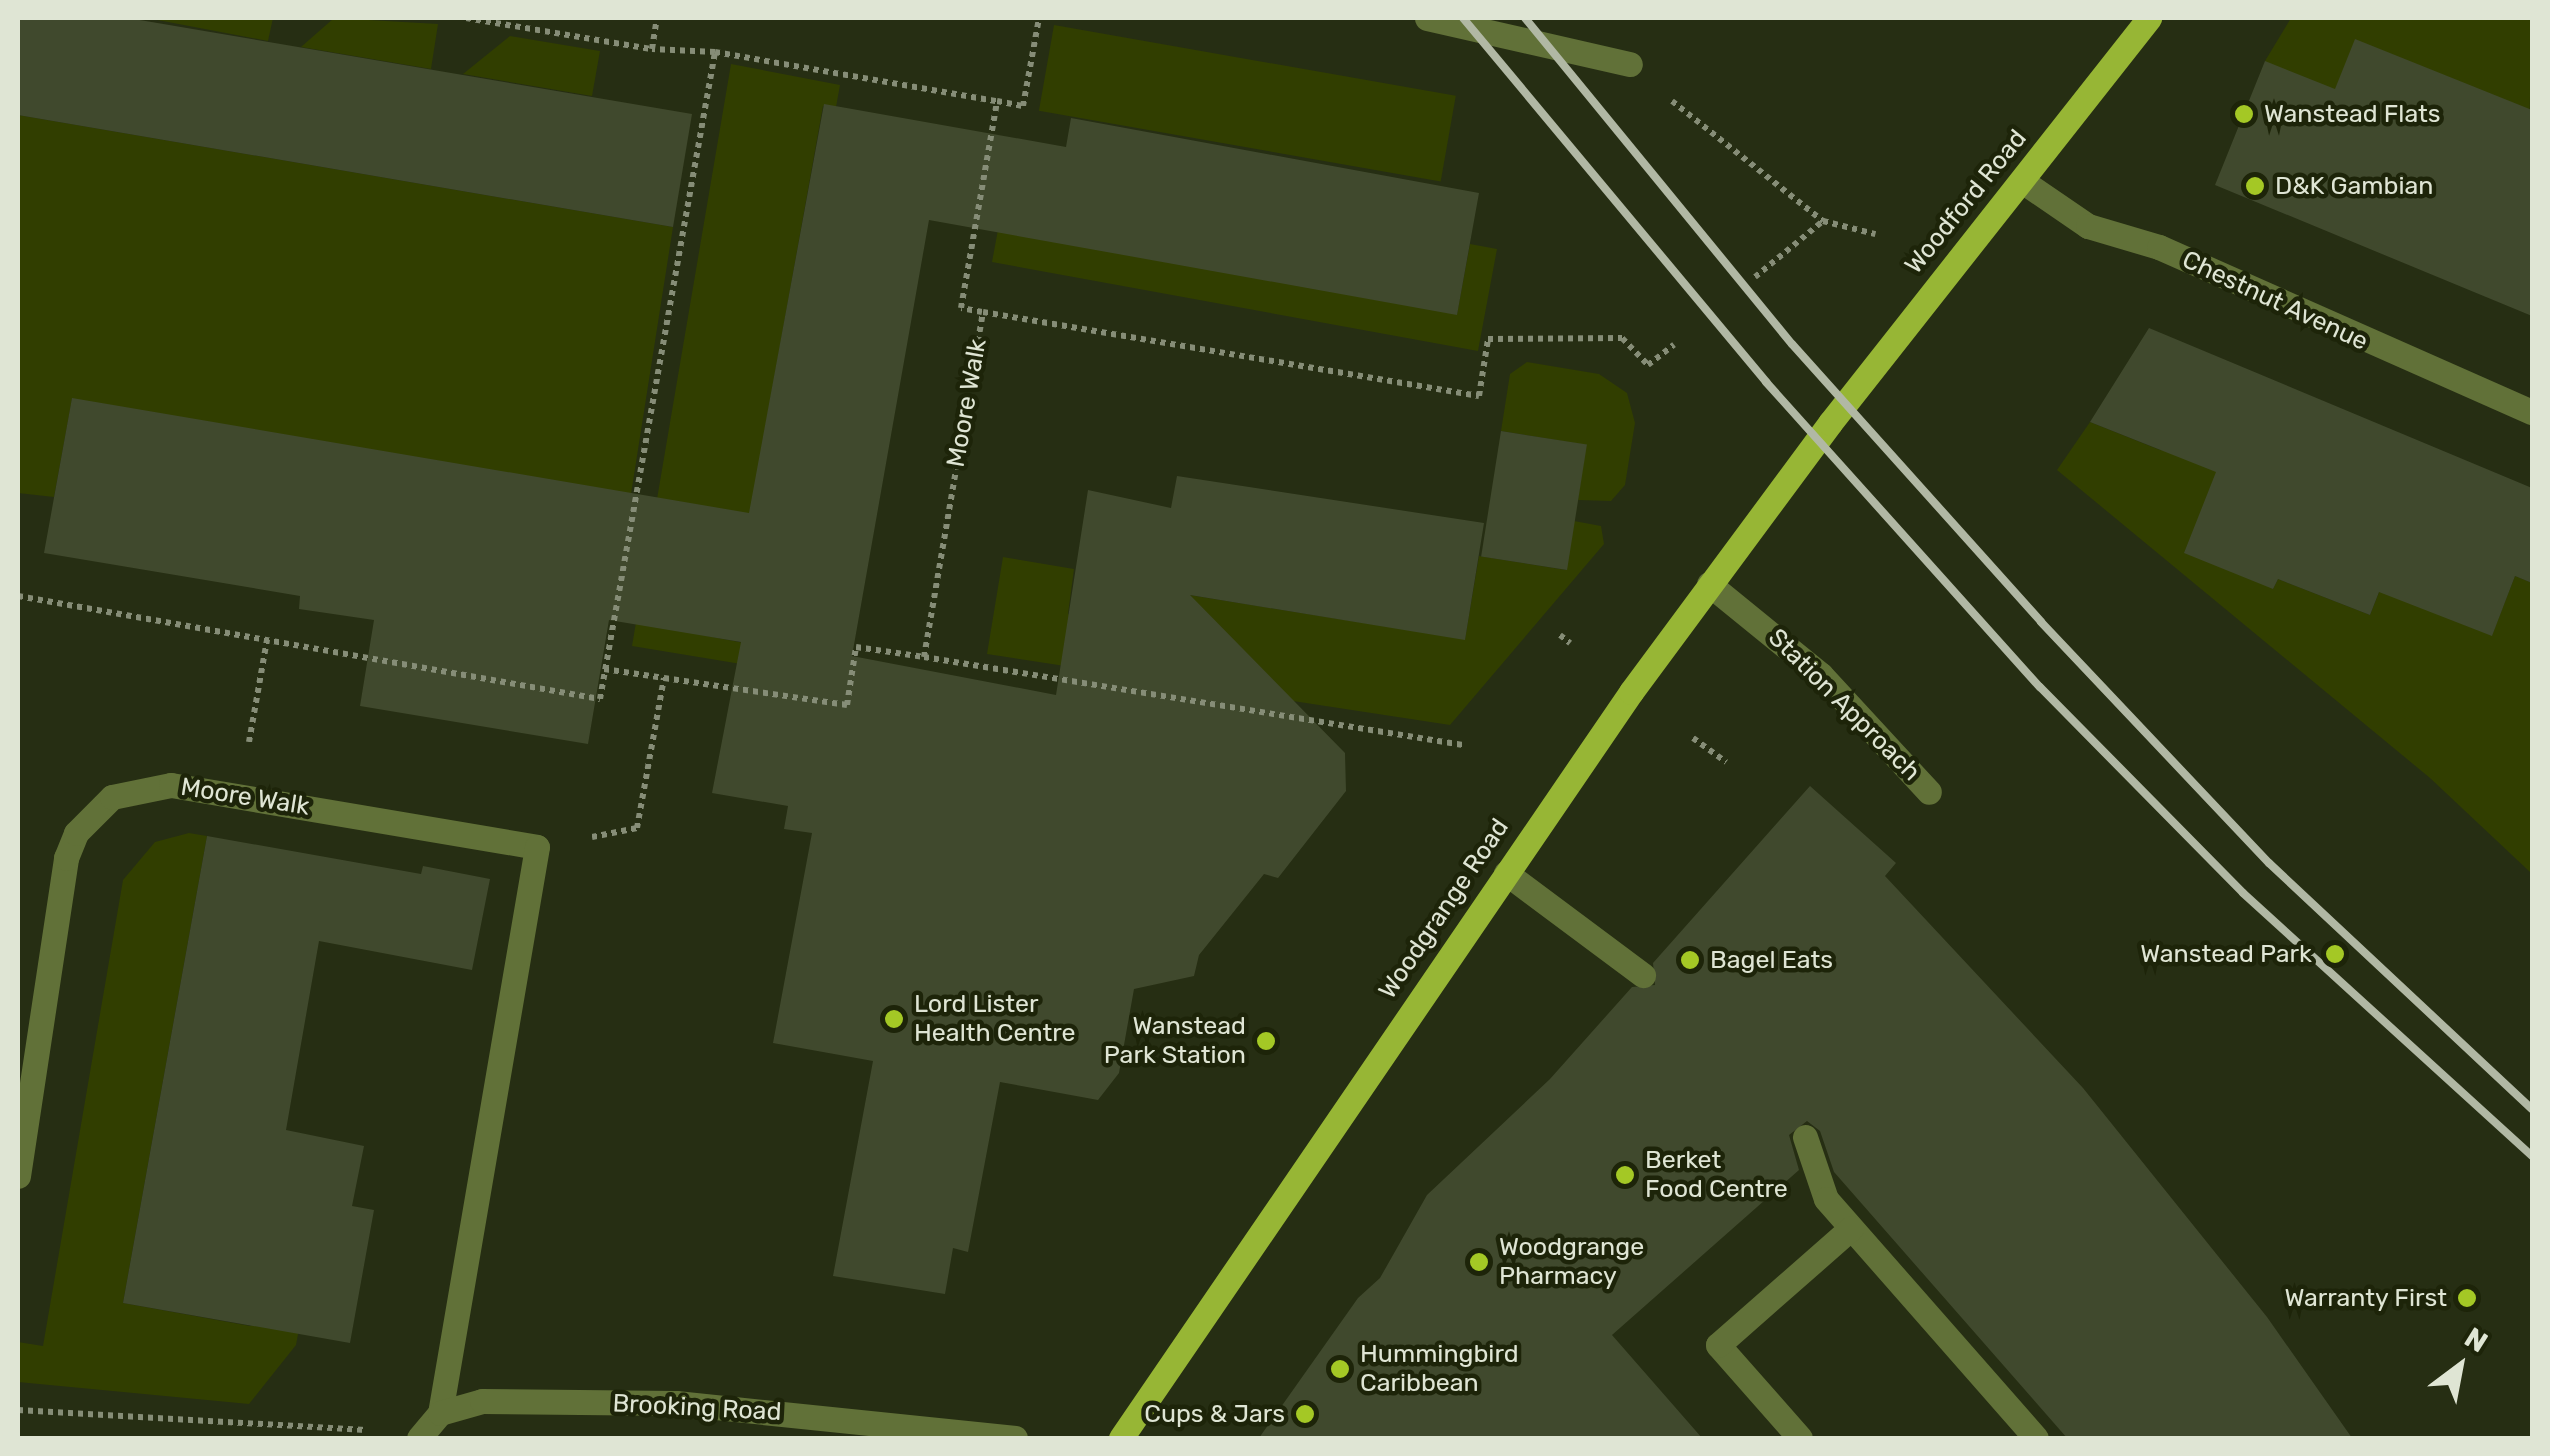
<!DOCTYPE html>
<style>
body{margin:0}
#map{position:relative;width:2550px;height:1456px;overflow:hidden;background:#262e13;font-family:Rubik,sans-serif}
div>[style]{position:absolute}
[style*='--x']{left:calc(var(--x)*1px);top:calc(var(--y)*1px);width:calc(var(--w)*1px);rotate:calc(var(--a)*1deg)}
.green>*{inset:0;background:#313e00;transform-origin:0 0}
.building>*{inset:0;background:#40492d;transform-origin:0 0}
.path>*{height:6px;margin-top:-3px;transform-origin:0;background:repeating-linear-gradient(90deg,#868d77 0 5px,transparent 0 10px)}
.lane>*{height:25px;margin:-12.5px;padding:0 12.5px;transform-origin:12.5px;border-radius:12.5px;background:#617138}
.street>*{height:25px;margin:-12.5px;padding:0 12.5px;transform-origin:12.5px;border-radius:12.5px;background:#617138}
.primary>*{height:25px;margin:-12.5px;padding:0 12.5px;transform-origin:12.5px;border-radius:12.5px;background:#97b635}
.rail>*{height:8px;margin:-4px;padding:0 4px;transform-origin:4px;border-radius:4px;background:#b1b8a4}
.dots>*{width:28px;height:28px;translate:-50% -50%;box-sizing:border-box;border:5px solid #1d2409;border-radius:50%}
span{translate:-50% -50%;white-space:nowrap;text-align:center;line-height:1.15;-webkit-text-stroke:9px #1d2409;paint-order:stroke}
.poi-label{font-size:25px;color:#dfe5d4}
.left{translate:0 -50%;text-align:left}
.right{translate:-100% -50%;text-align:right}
.street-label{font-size:25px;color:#dfe5d4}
.frame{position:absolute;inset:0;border:20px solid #dfe5d4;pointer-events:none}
.north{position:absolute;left:2410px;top:1316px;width:100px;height:100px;-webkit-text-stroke:8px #1d2409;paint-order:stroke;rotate:32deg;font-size:28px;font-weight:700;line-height:40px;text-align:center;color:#dfe5d4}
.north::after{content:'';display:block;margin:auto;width:35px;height:45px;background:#dfe5d4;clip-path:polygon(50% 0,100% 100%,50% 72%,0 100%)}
</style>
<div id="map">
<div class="green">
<div style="clip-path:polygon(147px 18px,273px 18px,268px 41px)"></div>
<div style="clip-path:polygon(334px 18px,438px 24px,431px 69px,301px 47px)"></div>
<div style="clip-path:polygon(2291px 18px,2532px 18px,2529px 136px,2321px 125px,2265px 61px)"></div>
<div style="left:1054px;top:25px;width:408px;height:87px;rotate:10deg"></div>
<div style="clip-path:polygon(510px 36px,600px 51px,592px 96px,463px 74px)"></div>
<div style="clip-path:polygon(731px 64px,840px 85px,836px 107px,823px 106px,743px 552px,697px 634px,744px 643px,741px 664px,632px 646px)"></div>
<div style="clip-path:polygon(18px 115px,673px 227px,631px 494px,72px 399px,54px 497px,18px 493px)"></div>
<div style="clip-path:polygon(1010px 165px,1179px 264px,1457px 314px,1470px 244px,1497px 249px,1478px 351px,992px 262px)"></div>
<div style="clip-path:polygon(1527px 362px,1599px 374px,1627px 393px,1635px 423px,1625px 485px,1611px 501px,1578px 500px,1586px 445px,1501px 431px,1510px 374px)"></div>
<div style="clip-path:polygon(2090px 422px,2160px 450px,2223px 456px,2273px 589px,2278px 579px,2370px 615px,2403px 532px,2492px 635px,2515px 576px,2532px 583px,2530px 872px,2430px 778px,2057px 470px)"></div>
<div style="clip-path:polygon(1574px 521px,1601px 526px,1604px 544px,1450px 725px,987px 654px,1003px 557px,1074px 569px,1068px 614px,1152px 627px,1158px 590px,1465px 639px,1479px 556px,1566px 570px)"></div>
<div style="clip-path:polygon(189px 833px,207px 836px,123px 1303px,250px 1326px,305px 1296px,296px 1345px,249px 1404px,18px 1382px,18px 1342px,43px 1346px,123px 880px,155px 842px)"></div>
</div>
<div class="building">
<div style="clip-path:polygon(18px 18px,128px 18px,692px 114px,673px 227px,18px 115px)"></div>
<div style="clip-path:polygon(2355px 39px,2532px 110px,2532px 316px,2215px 185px,2265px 61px,2335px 89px)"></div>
<div style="clip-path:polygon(824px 104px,1066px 147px,1071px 118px,1479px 193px,1457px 315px,929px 220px,852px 656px,1056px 695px,1088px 490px,1171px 508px,1177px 476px,1484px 523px,1465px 640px,1190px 595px,1345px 753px,1346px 791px,1278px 878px,1264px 874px,1199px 955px,1194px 976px,1134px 989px,1119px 1073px,1098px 1100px,1000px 1082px,968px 1252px,953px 1248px,945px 1294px,833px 1276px,873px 1061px,773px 1043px,812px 833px,784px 829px,788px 806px,712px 793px,741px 642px,609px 620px,588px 744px,360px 706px,374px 620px,299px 609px,300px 596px,44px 553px,72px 398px,749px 513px)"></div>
<div style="clip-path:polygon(2149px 328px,2532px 488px,2532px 583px,2515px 576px,2492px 636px,2379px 592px,2370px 615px,2278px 579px,2273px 589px,2184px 553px,2216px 472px,2090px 422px)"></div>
<div style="left:1501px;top:431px;width:87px;height:127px;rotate:9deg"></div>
<div style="clip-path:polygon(1810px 786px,1896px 863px,1885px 876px,2083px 1088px,2267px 1317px,2352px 1438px,2067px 1438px,1834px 1172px,1820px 1131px,1807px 1121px,1789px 1135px,1799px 1170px,1612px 1335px,1702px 1438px,1259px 1438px,1358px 1298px,1380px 1278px,1427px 1195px,1550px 1079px,1632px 987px,1655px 985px,1653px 963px)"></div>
<div style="clip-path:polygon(207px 836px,421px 874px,423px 866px,490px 879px,472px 970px,319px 941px,286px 1130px,364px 1146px,352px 1206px,374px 1210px,350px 1343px,123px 1303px)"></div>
</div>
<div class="path">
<div style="--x:466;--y:18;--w:189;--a:9.5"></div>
<div style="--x:652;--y:49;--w:31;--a:-81"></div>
<div style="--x:715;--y:52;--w:286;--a:9.9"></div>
<div style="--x:1672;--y:101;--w:193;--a:38.5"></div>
<div style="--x:1823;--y:221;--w:54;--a:14"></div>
<div style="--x:1755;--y:277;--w:88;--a:-39.5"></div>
<div style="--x:982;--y:312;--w:21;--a:-169"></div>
<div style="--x:961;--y:308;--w:210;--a:-80.1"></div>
<div style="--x:997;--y:101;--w:26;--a:11"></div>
<div style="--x:1023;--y:106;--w:89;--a:-79.7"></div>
<div style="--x:18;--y:596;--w:591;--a:10.04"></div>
<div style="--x:600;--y:699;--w:657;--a:-79.92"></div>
<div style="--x:715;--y:52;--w:63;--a:-177.3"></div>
<div style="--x:1560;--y:635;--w:13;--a:39"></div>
<div style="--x:924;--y:657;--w:546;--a:9.27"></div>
<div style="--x:604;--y:669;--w:61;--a:8.5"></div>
<div style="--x:1693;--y:738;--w:41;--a:36"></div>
<div style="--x:249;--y:742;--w:104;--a:-80"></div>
<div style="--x:592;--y:837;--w:46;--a:-11.3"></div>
<div style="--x:637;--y:828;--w:152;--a:-79.8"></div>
<div style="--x:664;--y:678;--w:185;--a:8.4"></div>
<div style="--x:847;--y:705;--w:59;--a:-81.2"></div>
<div style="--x:856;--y:647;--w:69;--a:8.4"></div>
<div style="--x:924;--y:657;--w:350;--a:-80.3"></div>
<div style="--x:983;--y:312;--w:503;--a:9.61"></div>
<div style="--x:1479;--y:396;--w:58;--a:-81"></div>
<div style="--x:1488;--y:339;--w:134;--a:-0.4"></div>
<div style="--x:1622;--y:338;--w:37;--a:46"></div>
<div style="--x:1648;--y:365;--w:33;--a:-38"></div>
<div style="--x:18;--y:1410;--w:348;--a:3.3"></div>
</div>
<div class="lane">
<div style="--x:1506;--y:873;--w:171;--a:36.7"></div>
<div style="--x:1805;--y:1137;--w:65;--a:71.3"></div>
<div style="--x:1826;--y:1199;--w:318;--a:48.7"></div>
<div style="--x:419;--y:1438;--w:33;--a:-50"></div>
<div style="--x:1800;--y:1438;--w:124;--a:-131.4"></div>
<div style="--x:1718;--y:1345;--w:177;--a:-41.3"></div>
</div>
<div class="street">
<div style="--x:1427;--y:18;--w:208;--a:12.8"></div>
<div style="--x:2022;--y:181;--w:80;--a:34.3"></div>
<div style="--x:2088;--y:226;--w:74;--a:16.5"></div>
<div style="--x:2159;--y:247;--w:408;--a:23.9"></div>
<div style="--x:1709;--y:584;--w:144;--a:39.1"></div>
<div style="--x:1821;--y:675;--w:159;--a:47.3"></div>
<div style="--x:18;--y:1176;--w:322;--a:-81.4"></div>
<div style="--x:66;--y:858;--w:27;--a:-68"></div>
<div style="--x:76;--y:833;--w:51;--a:-45"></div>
<div style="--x:112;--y:797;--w:60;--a:-11.5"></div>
<div style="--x:171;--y:785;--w:371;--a:9.6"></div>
<div style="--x:537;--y:847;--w:574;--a:99.72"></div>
<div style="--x:440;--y:1413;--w:44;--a:-15.9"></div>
<div style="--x:482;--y:1401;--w:194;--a:0.6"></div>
<div style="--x:676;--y:1403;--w:341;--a:5.9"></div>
</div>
<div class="primary">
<div style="--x:1121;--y:1438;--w:904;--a:-55.64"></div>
<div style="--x:1631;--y:692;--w:335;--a:-53.5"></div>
<div style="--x:1830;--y:423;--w:516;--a:-51.77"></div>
</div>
<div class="rail">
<div style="--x:1463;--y:18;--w:474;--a:50.2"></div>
<div style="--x:1766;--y:382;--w:410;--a:48.1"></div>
<div style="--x:2040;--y:687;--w:289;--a:45.4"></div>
<div style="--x:2243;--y:893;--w:391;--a:42.3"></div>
<div style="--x:1525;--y:18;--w:421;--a:50.7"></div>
<div style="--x:1792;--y:344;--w:373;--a:48.1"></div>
<div style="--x:2041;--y:622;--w:332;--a:46.6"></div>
<div style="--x:2269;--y:863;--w:360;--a:43.1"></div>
</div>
<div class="dots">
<div style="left:2244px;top:114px;background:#a4c825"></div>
<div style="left:2255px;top:186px;background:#a4c825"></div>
<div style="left:2335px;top:954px;background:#a4c825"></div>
<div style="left:1690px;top:960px;background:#a4c825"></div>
<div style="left:894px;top:1019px;background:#a4c825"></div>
<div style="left:1266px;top:1041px;background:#a4c825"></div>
<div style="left:1625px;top:1175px;background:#a4c825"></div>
<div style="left:1479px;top:1262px;background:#a4c825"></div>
<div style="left:2467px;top:1298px;background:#a4c825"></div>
<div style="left:1340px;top:1369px;background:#a4c825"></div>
<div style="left:1305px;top:1414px;background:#a4c825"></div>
</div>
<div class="poi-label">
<span class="left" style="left:2264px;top:114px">Wanstead Flats</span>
<span class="left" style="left:2275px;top:186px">D&amp;K Gambian</span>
<span class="right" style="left:2312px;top:954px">Wanstead Park</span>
<span class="left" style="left:1710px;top:960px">Bagel Eats</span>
<span class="left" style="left:914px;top:1019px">Lord Lister<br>Health Centre</span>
<span class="right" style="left:1246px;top:1041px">Wanstead<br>Park Station</span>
<span class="left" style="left:1645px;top:1175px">Berket<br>Food Centre</span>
<span class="left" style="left:1499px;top:1262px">Woodgrange<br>Pharmacy</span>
<span class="right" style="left:2447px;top:1298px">Warranty First</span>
<span class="left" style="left:1360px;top:1369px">Hummingbird<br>Caribbean</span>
<span class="right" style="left:1285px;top:1414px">Cups &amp; Jars</span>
</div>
<div class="street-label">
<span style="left:1966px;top:202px;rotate:-51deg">Woodford Road</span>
<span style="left:2275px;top:301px;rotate:25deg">Chestnut Avenue</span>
<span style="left:967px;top:403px;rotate:-80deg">Moore Walk</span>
<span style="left:1844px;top:705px;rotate:45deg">Station Approach</span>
<span style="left:245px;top:797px;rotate:9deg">Moore Walk</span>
<span style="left:1444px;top:909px;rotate:-56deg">Woodgrange Road</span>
<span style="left:697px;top:1408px;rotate:3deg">Brooking Road</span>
</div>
<div class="frame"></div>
<div class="north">N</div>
</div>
